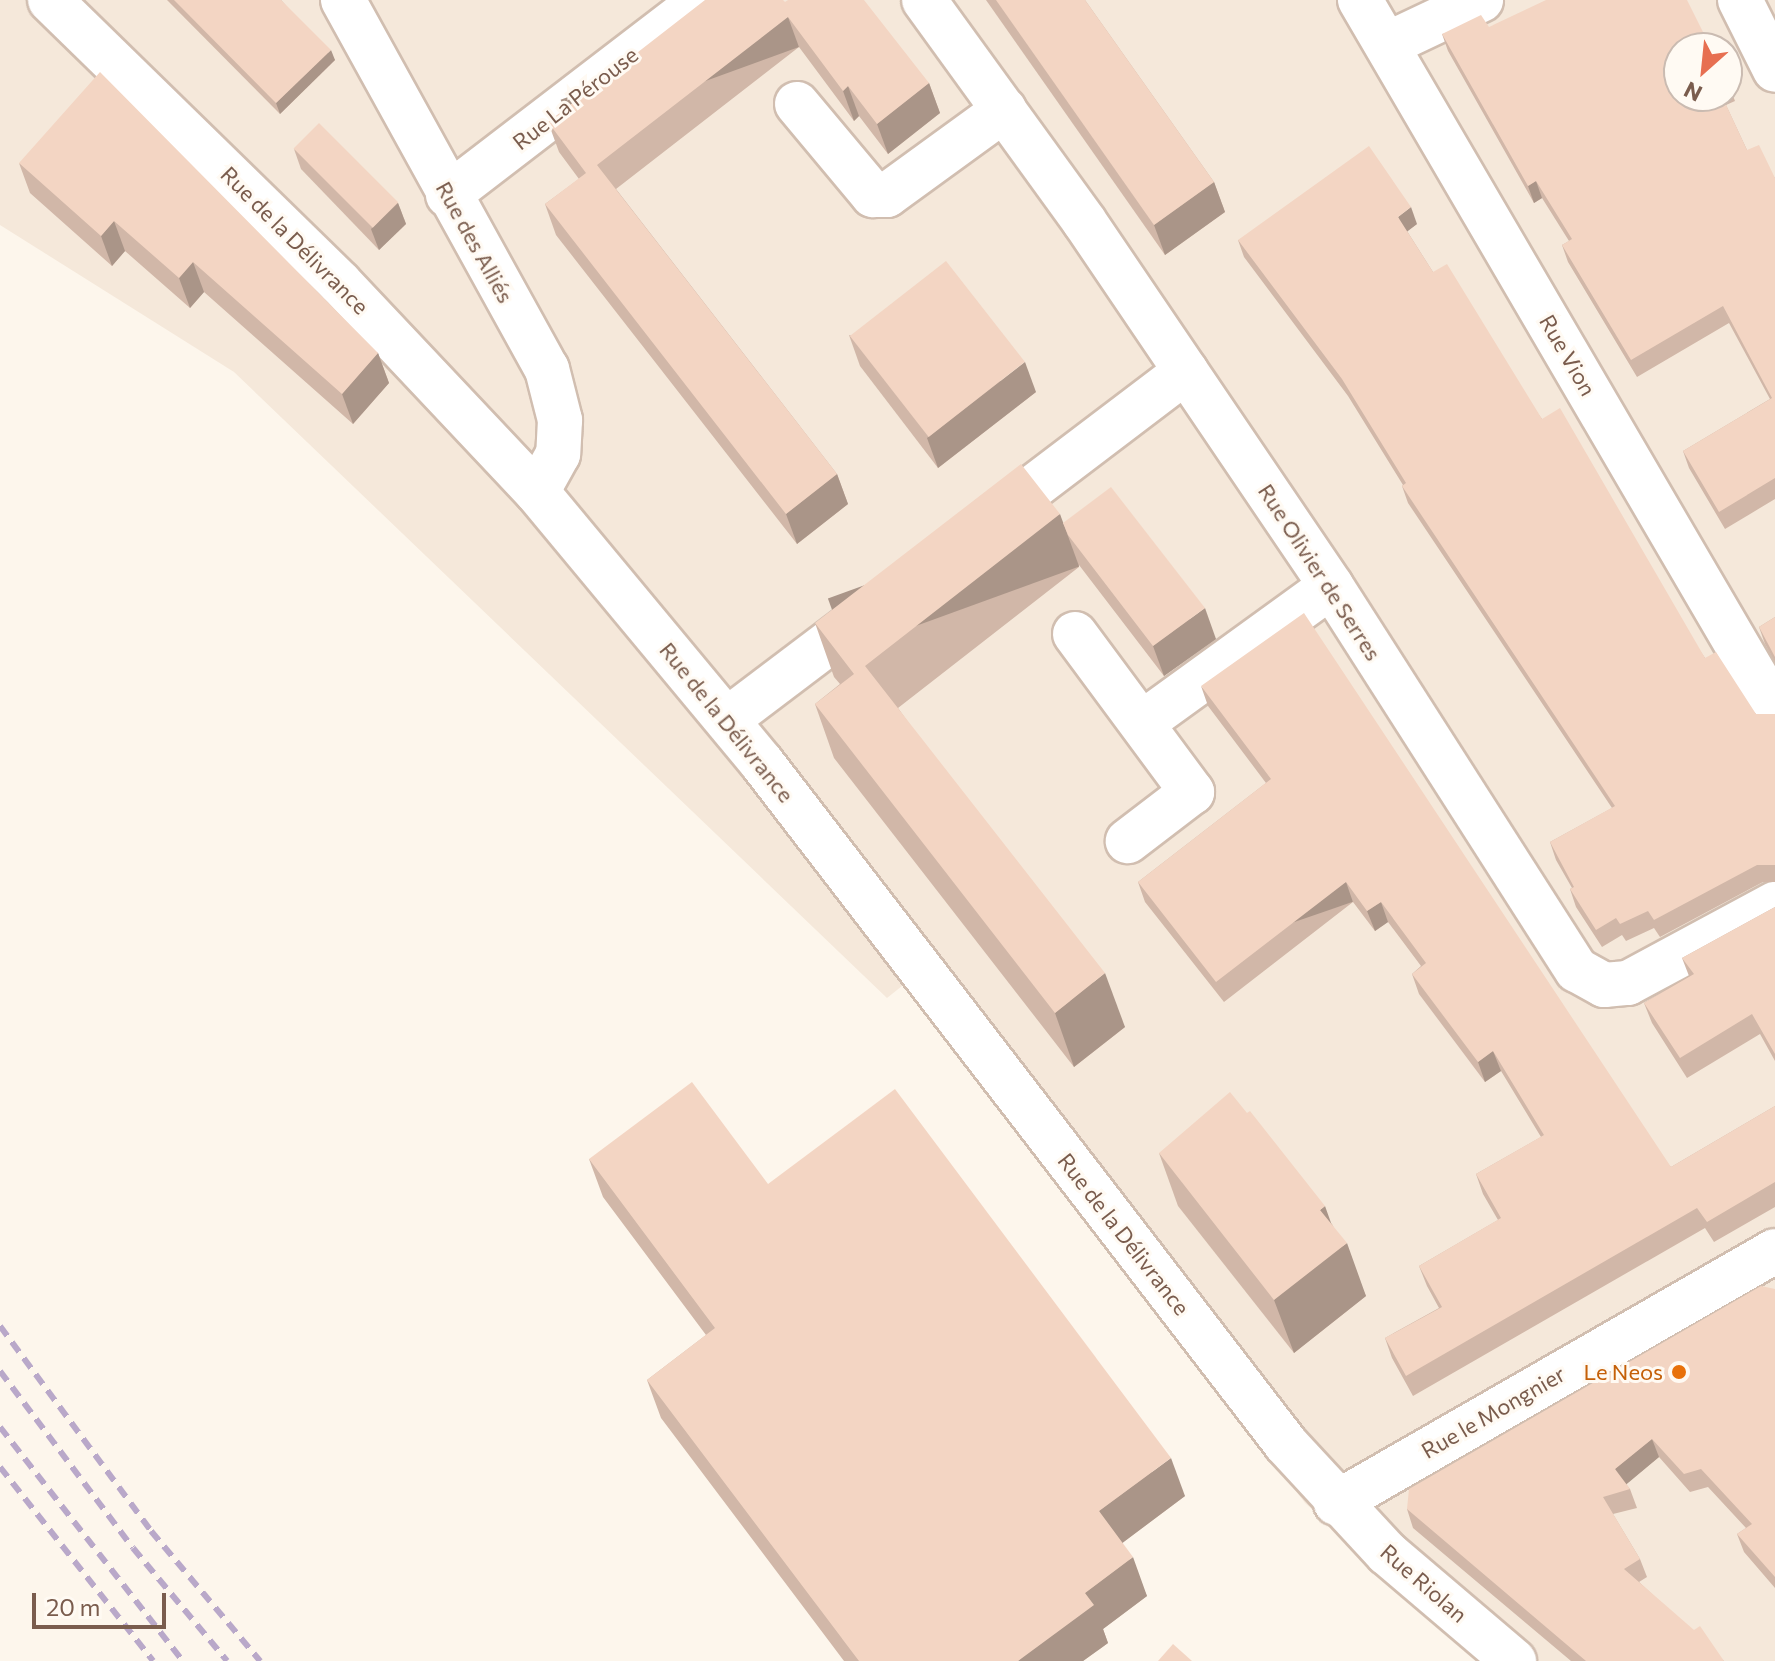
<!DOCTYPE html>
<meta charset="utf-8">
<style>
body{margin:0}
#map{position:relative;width:1775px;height:1661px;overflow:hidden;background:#fdf6ec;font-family:Commissioner,sans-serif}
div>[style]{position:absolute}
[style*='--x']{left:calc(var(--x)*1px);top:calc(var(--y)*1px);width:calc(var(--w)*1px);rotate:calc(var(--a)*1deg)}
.residential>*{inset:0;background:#f5e8da}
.roads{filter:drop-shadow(2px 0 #d1beb0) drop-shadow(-2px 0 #d1beb0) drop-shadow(0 2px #d1beb0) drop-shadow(0 -2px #d1beb0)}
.minor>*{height:44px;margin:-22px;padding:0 22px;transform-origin:22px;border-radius:22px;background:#fff}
.rail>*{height:6px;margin-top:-3px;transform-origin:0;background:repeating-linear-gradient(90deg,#b9a8c9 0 12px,transparent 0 20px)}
.wall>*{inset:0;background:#d1b7a8}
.shaded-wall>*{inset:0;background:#aa9588;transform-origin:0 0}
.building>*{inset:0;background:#f3d5c3;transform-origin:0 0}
.dots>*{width:22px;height:22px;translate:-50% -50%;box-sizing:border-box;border:4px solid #fffaf3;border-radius:50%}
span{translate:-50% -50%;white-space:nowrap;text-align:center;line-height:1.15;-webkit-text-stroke:6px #fffaf3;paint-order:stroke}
.street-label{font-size:22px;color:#7a5c4d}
.food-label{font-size:22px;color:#c56008}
.right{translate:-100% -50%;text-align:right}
.north{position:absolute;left:1663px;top:32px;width:80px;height:80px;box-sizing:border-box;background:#fffaf3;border:2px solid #cabbb1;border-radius:50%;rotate:207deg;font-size:22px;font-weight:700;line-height:32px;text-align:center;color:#7a5c4d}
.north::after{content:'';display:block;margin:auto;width:28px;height:36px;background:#e76f51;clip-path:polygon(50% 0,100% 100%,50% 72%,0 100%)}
.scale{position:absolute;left:32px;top:1593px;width:134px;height:36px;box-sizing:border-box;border:4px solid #7a5c4d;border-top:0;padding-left:10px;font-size:24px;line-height:28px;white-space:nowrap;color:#7a5c4d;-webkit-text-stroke:6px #fffaf3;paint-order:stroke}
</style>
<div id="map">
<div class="residential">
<div style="clip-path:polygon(evenodd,0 0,1775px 0,1775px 1661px,1486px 1661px,1305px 1503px,912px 978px,887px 998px,234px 372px,0 225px,0 0,1679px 48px,1727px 48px,1727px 96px,1679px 96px,1679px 48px)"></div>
</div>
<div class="roads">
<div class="minor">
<div style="--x:50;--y:0;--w:404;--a:44.3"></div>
<div style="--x:339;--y:282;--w:289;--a:46.7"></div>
<div style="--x:537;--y:492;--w:352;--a:50.3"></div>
<div style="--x:762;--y:763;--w:859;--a:52.42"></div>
<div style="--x:1286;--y:1444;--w:149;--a:47.2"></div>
<div style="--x:1387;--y:1553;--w:167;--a:40.4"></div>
<div style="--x:343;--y:0;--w:422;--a:61.1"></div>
<div style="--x:547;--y:369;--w:53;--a:75.7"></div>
<div style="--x:560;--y:420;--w:34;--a:93"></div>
<div style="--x:558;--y:454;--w:43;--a:118.9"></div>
<div style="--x:924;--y:0;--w:273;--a:54.1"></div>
<div style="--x:1084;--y:221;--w:441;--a:55.9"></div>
<div style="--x:1331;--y:586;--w:456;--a:57.4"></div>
<div style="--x:1577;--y:970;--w:31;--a:29"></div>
<div style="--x:1604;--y:985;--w:24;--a:-5"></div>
<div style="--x:1628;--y:983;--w:167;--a:-28.3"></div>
<div style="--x:1360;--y:0;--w:822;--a:59.69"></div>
<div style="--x:1740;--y:0;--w:78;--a:63.4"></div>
<div style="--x:1388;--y:44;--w:103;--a:-25.3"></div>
<div style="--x:797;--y:104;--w:119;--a:50.1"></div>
<div style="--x:873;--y:195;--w:14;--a:0"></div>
<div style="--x:887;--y:195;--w:145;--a:-36"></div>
<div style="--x:448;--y:195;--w:320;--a:-37.5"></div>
<div style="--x:990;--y:520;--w:246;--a:-37.2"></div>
<div style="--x:1075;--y:634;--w:197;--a:53.5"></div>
<div style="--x:1192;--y:792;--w:81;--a:142.6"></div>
<div style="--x:728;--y:719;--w:181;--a:-37.1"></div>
<div style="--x:1142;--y:723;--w:233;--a:-35.9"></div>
<div style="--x:1336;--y:1503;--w:506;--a:-29.86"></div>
</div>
</div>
<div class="rail">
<div style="--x:0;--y:1326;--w:255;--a:53.6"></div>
<div style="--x:151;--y:1531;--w:170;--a:50"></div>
<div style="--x:0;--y:1371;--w:221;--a:53.1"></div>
<div style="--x:133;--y:1548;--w:147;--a:50.2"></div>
<div style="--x:0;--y:1427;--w:297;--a:52"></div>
<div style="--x:0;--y:1467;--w:247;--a:51.7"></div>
</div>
<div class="wall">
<div style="clip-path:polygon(167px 0,281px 0,335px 60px,280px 114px)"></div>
<div style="clip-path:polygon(986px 0,1085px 0,1214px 182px,1225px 212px,1165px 255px)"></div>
<div style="clip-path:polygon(785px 2px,929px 83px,940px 113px,888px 154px,859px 116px,854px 121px,799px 47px,616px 189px,837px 474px,848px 504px,797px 544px,556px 235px,545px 204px,579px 179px,559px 152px,548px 122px)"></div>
<div style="clip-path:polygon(1489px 27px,1679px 96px,1727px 96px,1727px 81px,1735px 101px,1726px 105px,1747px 150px,1775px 178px,1775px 499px,1725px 529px,1689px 468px,1683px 451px,1770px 399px,1729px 323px,1637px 377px,1568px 262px,1562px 245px,1569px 241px,1542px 198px,1534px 203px,1448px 51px,1442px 34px)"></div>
<div style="clip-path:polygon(294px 149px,398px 203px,406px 224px,379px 250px,301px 169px)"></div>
<div style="clip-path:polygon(19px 163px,378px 353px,389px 383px,353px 424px,204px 292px,190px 308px,125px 251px,112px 266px,30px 193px)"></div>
<div style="clip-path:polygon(1417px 224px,1407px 231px,1433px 272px,1542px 419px,1705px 658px,1756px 714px,1775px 714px,1775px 882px,1763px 882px,1660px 937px,1654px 928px,1626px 941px,1622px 935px,1602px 947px,1576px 907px,1570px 889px,1572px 888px,1556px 860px,1550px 842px,1612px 808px,1408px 503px,1402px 486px,1403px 485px,1348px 396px,1244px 257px,1238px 240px)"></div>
<div style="clip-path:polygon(849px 335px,1036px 392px,938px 468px,860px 366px)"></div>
<div style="clip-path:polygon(1063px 524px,1216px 639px,1164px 676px,1079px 565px,1079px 567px,898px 708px,1125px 1027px,1074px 1067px,834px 758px,815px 704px,840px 684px,834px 677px,815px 623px)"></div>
<div style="clip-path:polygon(1775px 617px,1775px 662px,1765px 644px,1759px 627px)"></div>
<div style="clip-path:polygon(1201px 686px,1671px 1167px,1775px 1106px,1775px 1207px,1714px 1242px,1705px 1228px,1413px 1396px,1392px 1358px,1385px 1338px,1439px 1308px,1427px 1286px,1419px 1266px,1498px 1220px,1483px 1194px,1476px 1174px,1541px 1137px,1501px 1071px,1485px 1082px,1419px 994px,1412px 974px,1421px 966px,1388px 922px,1375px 931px,1353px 902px,1224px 1002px,1145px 902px,1138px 882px,1266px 783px,1208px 706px)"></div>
<div style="clip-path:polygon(1775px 907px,1775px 1061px,1760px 1034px,1687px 1078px,1652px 1023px,1644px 1003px,1689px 976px,1682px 958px)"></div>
<div style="clip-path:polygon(1159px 1153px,1332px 1224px,1366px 1296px,1294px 1353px,1178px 1206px)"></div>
<div style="clip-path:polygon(589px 1159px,768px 1184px,1185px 1496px,1122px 1543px,1147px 1596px,1103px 1629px,1108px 1643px,1083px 1661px,844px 1661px,661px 1418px,647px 1380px,706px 1335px,603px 1197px)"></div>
<div style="clip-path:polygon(1775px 1289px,1775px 1588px,1744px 1552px,1737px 1534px,1746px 1528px,1708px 1487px,1690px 1492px,1659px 1457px,1626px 1484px,1630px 1489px,1637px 1508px,1613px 1514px,1640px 1559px,1647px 1577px,1639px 1582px,1724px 1661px,1571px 1661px,1413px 1528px,1407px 1509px)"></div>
</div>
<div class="shaded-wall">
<div style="left:788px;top:17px;width:32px;height:242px;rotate:70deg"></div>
<div style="clip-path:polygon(331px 50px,335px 60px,280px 114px,276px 103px)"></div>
<div style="clip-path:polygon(929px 83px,940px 113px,888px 154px,877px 124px)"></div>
<div style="clip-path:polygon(848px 86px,859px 116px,854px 121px,843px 91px)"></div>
<div style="clip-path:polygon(1536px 181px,1542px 198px,1534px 203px,1528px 186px)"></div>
<div style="clip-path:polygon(1214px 182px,1225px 212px,1165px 255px,1154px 225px)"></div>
<div style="clip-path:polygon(398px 203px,406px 224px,379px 250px,371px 229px)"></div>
<div style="clip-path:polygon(1411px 207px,1417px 224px,1404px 234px,1398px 217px)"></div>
<div style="clip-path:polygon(114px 221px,125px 251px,112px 266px,101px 236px)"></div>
<div style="clip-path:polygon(193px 262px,204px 292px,190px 308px,179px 278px)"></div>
<div style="clip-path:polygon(378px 353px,389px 383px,353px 424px,342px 394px)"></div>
<div style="clip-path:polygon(1025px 362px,1036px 392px,938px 468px,927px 438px)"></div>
<div style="clip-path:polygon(837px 474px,848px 504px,797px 544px,786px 514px)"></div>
<div style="left:1060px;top:514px;width:56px;height:247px;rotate:70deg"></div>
<div style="clip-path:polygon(1205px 608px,1216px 639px,1164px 676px,1153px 646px)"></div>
<div style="left:1346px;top:882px;width:21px;height:164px;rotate:71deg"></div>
<div style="clip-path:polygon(1381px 902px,1388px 922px,1375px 931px,1367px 911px)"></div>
<div style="clip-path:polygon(1105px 973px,1125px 1027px,1074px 1067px,1055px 1013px)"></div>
<div style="clip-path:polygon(1493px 1051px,1501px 1071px,1485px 1082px,1478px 1062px)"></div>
<div style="clip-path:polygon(1325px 1206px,1340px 1248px,1347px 1243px,1366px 1296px,1294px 1353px,1274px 1300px,1320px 1210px)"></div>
<div style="clip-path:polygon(1652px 1439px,1659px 1457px,1622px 1488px,1615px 1469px)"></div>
<div style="clip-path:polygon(1171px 1458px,1185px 1496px,1113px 1550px,1099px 1511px)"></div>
<div style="clip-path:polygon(1133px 1557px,1147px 1596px,1103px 1629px,1108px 1643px,1083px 1661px,1018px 1661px,1085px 1593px)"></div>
</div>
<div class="building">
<div style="clip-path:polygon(174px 0,281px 0,331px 50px,276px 103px)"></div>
<div style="clip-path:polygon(705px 0,783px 0,785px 2px,788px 0,864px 0,929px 83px,877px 124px,848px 86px,843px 91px,788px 17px,597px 165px,837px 474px,786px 514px,545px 204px,586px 173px,548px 122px)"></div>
<div style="clip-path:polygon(996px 0,1085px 0,1214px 182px,1154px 225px)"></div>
<div style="clip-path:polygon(1546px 0,1687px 0,1711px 48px,1679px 48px,1679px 96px,1722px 96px,1747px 150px,1759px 145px,1775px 178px,1775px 478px,1719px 512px,1683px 451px,1772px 398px,1723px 306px,1631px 360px,1562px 245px,1572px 239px,1536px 181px,1528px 186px,1442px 34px,1481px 15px,1489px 27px)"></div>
<div style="clip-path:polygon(100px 72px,378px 353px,342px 394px,193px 262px,179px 278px,114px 221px,101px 236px,19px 163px)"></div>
<div style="left:319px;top:123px;width:112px;height:36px;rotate:45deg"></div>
<div style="clip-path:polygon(1369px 146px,1411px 207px,1398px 217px,1433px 272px,1447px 264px,1542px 419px,1560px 408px,1705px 658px,1716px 652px,1756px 714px,1775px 714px,1775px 865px,1757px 865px,1654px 920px,1648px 911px,1620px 924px,1616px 918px,1596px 930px,1570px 889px,1574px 887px,1550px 842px,1615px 806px,1402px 486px,1406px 483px,1342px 379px,1238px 240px)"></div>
<div style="left:946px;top:261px;width:128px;height:122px;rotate:52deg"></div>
<div style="clip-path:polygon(1021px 464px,1060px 514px,865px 666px,1105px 973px,1055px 1013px,815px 704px,854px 674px,815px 623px)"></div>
<div style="clip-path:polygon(1111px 487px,1205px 608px,1153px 646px,1068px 535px,1063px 523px)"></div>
<div style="clip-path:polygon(1304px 613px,1671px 1167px,1775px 1106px,1775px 1182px,1707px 1222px,1697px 1208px,1406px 1376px,1385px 1338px,1442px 1307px,1419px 1266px,1501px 1218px,1476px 1174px,1544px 1135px,1493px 1051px,1478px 1062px,1412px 974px,1426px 963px,1381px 902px,1367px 911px,1346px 882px,1216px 982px,1138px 882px,1271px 779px,1201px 686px)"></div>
<div style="clip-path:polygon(1775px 617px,1775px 657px,1759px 627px)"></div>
<div style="clip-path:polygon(1775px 907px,1775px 1054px,1752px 1014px,1680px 1058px,1644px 1003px,1694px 974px,1682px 958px)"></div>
<div style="clip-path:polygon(692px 1082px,768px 1184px,895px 1089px,1171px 1458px,1099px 1511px,1133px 1557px,1085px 1593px,1094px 1605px,1018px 1661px,859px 1661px,647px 1380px,715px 1328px,589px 1159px)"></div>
<div style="clip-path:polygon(1230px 1092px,1247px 1113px,1250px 1111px,1325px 1206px,1320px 1210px,1347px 1243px,1274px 1300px,1159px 1153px)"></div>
<div style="clip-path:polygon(1761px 1286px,1775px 1289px,1775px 1577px,1737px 1534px,1752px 1524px,1701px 1469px,1684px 1474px,1652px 1439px,1615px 1469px,1630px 1489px,1603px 1497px,1640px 1559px,1624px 1569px,1694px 1630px,1700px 1626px,1724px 1661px,1586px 1661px,1407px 1509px,1409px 1489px)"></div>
<div style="clip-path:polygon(1173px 1644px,1192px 1661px,1158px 1661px)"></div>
</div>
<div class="dots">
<div style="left:1679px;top:1372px;background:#e8710a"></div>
</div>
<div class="street-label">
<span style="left:575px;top:98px;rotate:-38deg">Rue La Pérouse</span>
<span style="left:295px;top:240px;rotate:45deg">Rue de la Délivrance</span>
<span style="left:475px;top:242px;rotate:61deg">Rue des Alliés</span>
<span style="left:1568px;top:355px;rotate:60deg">Rue Vion</span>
<span style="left:1320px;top:572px;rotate:57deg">Rue Olivier de Serres</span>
<span style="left:727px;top:722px;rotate:51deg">Rue de la Délivrance</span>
<span style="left:1124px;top:1234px;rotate:52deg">Rue de la Délivrance</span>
<span style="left:1493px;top:1412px;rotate:-30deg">Rue le Mongnier</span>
<span style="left:1424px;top:1583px;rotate:41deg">Rue Riolan</span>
</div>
<div class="food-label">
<span class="right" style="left:1663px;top:1372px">Le Neos</span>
</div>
<div class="north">N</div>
<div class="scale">20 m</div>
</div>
